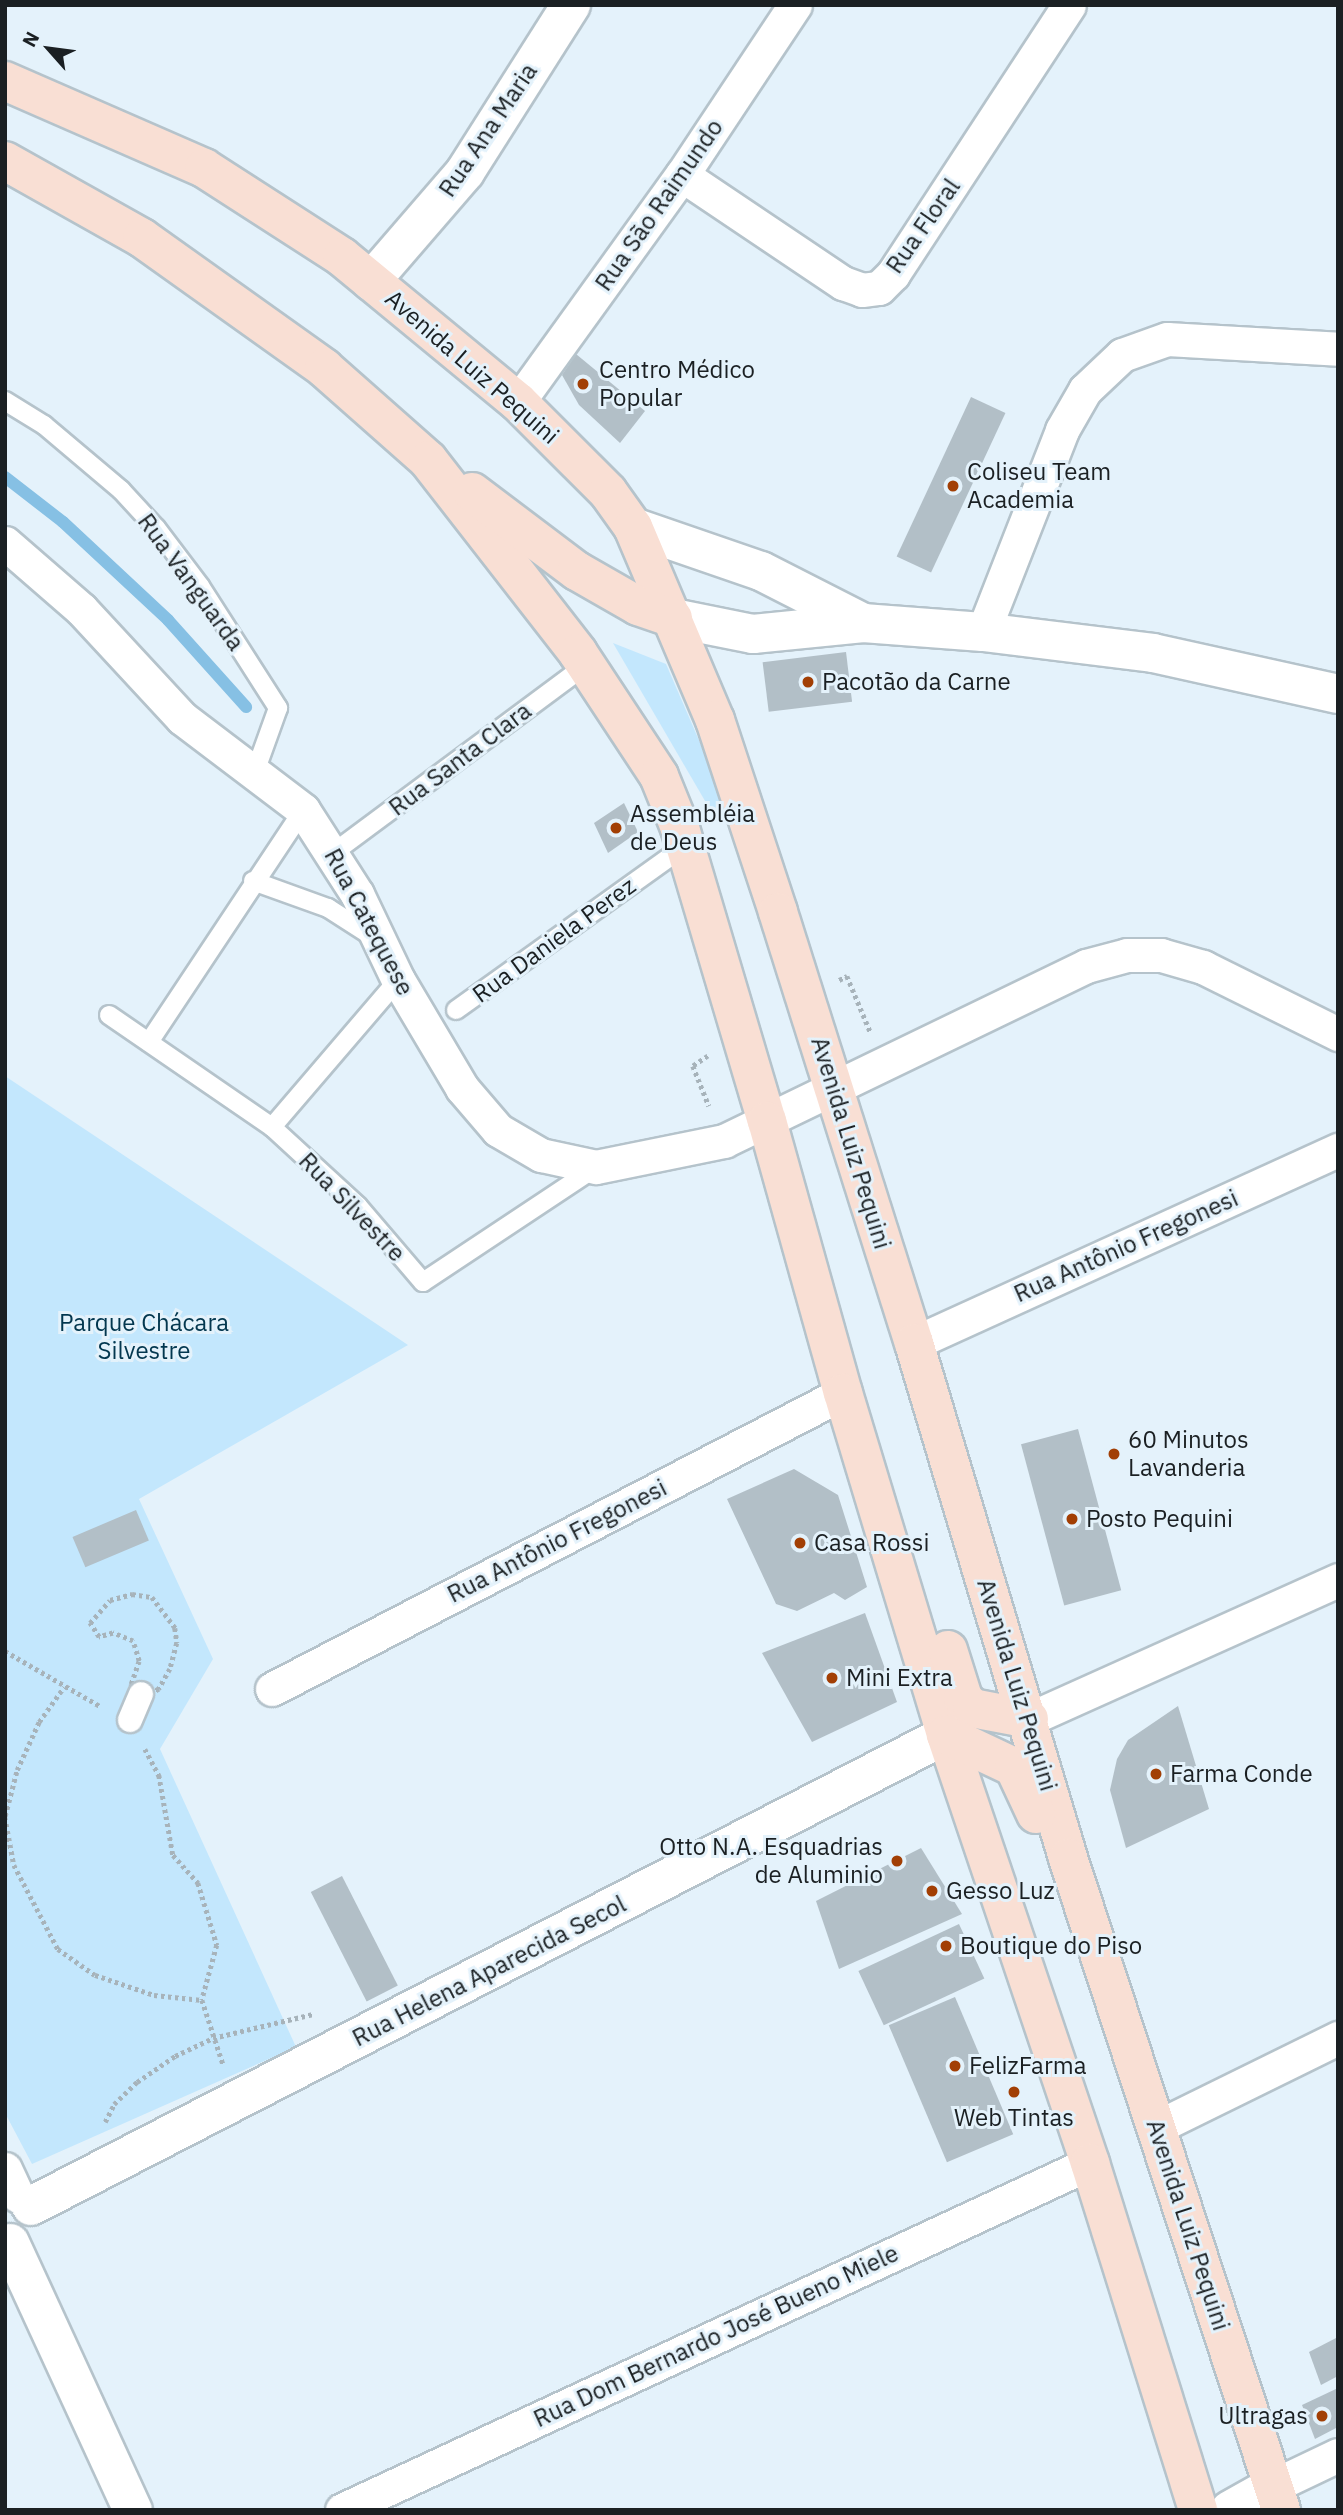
<!DOCTYPE html>
<meta charset="utf-8">
<style>
body{margin:0}
#map{position:relative;width:1343px;height:2515px;overflow:hidden;background:#e4f2fb;font-family:"IBM Plex Sans",sans-serif}
div>[style]{position:absolute}
[style*='--x']{left:calc(var(--x)*1px);top:calc(var(--y)*1px);width:calc(var(--w)*1px);rotate:calc(var(--a)*1deg)}
.green>*{inset:0;background:#c3e7fd}
.stream>*{height:12px;margin:-6px;padding:0 6px;transform-origin:6px;border-radius:6px;background:#86c0e4}
.building>*{inset:0;background:#b2bfc7;transform-origin:0 0}
.path>*{height:4.5px;margin-top:-2.25px;transform-origin:0;background:repeating-linear-gradient(90deg,#a7b3ba 0 3.5px,transparent 0 7px)}
.roads{filter:drop-shadow(2px 0 #b5c3cb) drop-shadow(-2px 0 #b5c3cb) drop-shadow(0 2px #b5c3cb) drop-shadow(0 -2px #b5c3cb)}
.service>*{height:18px;margin:-9px;padding:0 9px;transform-origin:9px;border-radius:9px;background:#fff}
.pedestrian>*{height:24px;margin:-12px;padding:0 12px;transform-origin:12px;border-radius:12px;background:#fff}
.minor>*{height:33px;margin:-16.5px;padding:0 16.5px;transform-origin:16.5px;border-radius:16.5px;background:#fff}
.tertiary>*{height:38px;margin:-19px;padding:0 19px;transform-origin:19px;border-radius:19px;background:#fff}
.primary>*{height:38px;margin:-19px;padding:0 19px;transform-origin:19px;border-radius:19px;background:#f9dfd4}
.dots>*{width:19px;height:19px;translate:-50% -50%;box-sizing:border-box;border:4px solid #e4f2fb;border-radius:50%}
span{translate:-50% -50%;white-space:nowrap;text-align:center;line-height:1.15;-webkit-text-stroke:6px #e4f2fb;paint-order:stroke}
.street-label{font-size:24px;color:#1b2023}
.poi-label{font-size:24px;color:#1b2023}
.left{translate:0 -50%;text-align:left}
.right{translate:-100% -50%;text-align:right}
.park-label{font-size:24px;color:#03374f}
.frame{position:absolute;inset:0;border:7px solid #1b2023;pointer-events:none}
.north{position:absolute;left:14px;top:14px;width:70px;height:70px;-webkit-text-stroke:5px #e4f2fb;paint-order:stroke;rotate:298deg;font-size:19px;font-weight:700;line-height:28px;text-align:center;color:#1b2023}
.north::after{content:'';display:block;margin:auto;width:24px;height:32px;background:#1b2023;clip-path:polygon(50% 0,100% 100%,50% 72%,0 100%)}
</style>
<div id="map">
<div class="green">
<div style="clip-path:polygon(613px 643px,666px 664px,730px 812px,715px 818px)"></div>
<div style="clip-path:polygon(5px 1076px,408px 1345px,139px 1499px,213px 1659px,160px 1749px,296px 2047px,32px 2164px,5px 2113px)"></div>
</div>
<div class="stream">
<div style="--x:5;--y:477;--w:73;--a:37.8"></div>
<div style="--x:63;--y:522;--w:144;--a:43"></div>
<div style="--x:168;--y:620;--w:117;--a:48.1"></div>
</div>
<div class="building">
<div style="clip-path:polygon(576px 354px,645px 411px,620px 443px,579px 405px,562px 375px)"></div>
<div style="left:971px;top:397px;width:38px;height:176px;rotate:25deg"></div>
<div style="left:846px;top:652px;width:50px;height:84px;rotate:83deg"></div>
<div style="clip-path:polygon(624px 803px,638px 832px,608px 853px,594px 823px)"></div>
<div style="left:1078px;top:1429px;width:167px;height:59px;rotate:75deg"></div>
<div style="clip-path:polygon(794px 1469px,838px 1495px,867px 1587px,845px 1600px,834px 1593px,797px 1611px,776px 1604px,727px 1499px)"></div>
<div style="left:136px;top:1510px;width:33px;height:69px;rotate:67deg"></div>
<div style="clip-path:polygon(865px 1613px,897px 1702px,812px 1742px,762px 1653px)"></div>
<div style="clip-path:polygon(1178px 1706px,1209px 1809px,1126px 1848px,1110px 1790px,1117px 1759px,1128px 1740px)"></div>
<div style="clip-path:polygon(921px 1848px,962px 1914px,839px 1969px,816px 1901px)"></div>
<div style="left:342px;top:1876px;width:123px;height:35px;rotate:63deg"></div>
<div style="left:959px;top:1924px;width:60px;height:111px;rotate:65deg"></div>
<div style="left:955px;top:1997px;width:149px;height:72px;rotate:67deg"></div>
<div style="clip-path:polygon(1338px 2337px,1338px 2376px,1321px 2385px,1309px 2352px)"></div>
<div style="clip-path:polygon(1338px 2388px,1338px 2427px,1315px 2439px,1302px 2405px)"></div>
</div>
<div class="path">
<div style="--x:839;--y:980;--w:9;--a:-27"></div>
<div style="--x:847;--y:976;--w:60;--a:67.3"></div>
<div style="--x:708;--y:1056;--w:18;--a:146"></div>
<div style="--x:693;--y:1066;--w:43;--a:68.2"></div>
<div style="--x:132;--y:1594;--w:20;--a:9"></div>
<div style="--x:152;--y:1597;--w:39;--a:53"></div>
<div style="--x:175;--y:1628;--w:15;--a:82"></div>
<div style="--x:177;--y:1643;--w:27;--a:105"></div>
<div style="--x:170;--y:1669;--w:23;--a:119"></div>
<div style="--x:159;--y:1689;--w:14;--a:150"></div>
<div style="--x:147;--y:1696;--w:14;--a:-163"></div>
<div style="--x:134;--y:1692;--w:9;--a:-111"></div>
<div style="--x:131;--y:1684;--w:24;--a:-71"></div>
<div style="--x:139;--y:1661;--w:21;--a:-107"></div>
<div style="--x:133;--y:1641;--w:22;--a:-158"></div>
<div style="--x:113;--y:1633;--w:15;--a:164"></div>
<div style="--x:99;--y:1637;--w:17;--a:-123"></div>
<div style="--x:90;--y:1623;--w:30;--a:-49"></div>
<div style="--x:110;--y:1600;--w:23;--a:-15"></div>
<div style="--x:5;--y:1651;--w:110;--a:30.1"></div>
<div style="--x:145;--y:1749;--w:30;--a:62"></div>
<div style="--x:159;--y:1775;--w:81;--a:80.1"></div>
<div style="--x:173;--y:1855;--w:38;--a:48"></div>
<div style="--x:198;--y:1883;--w:65;--a:73"></div>
<div style="--x:217;--y:1945;--w:57;--a:105.3"></div>
<div style="--x:202;--y:2000;--w:67;--a:71.8"></div>
<div style="--x:5;--y:1816;--w:48;--a:-75.4"></div>
<div style="--x:17;--y:1770;--w:53;--a:-65.4"></div>
<div style="--x:39;--y:1722;--w:43;--a:-54.5"></div>
<div style="--x:5;--y:1817;--w:49;--a:79.4"></div>
<div style="--x:14;--y:1865;--w:95;--a:62.4"></div>
<div style="--x:58;--y:1949;--w:45;--a:35.1"></div>
<div style="--x:95;--y:1975;--w:62;--a:18.7"></div>
<div style="--x:154;--y:1995;--w:48;--a:5.9"></div>
<div style="--x:105;--y:2122;--w:20;--a:-63"></div>
<div style="--x:114;--y:2104;--w:32;--a:-44"></div>
<div style="--x:137;--y:2082;--w:46;--a:-34.4"></div>
<div style="--x:175;--y:2056;--w:42;--a:-25.3"></div>
<div style="--x:213;--y:2038;--w:103;--a:-13.5"></div>
</div>
<div class="roads">
<div class="service">
<div style="--x:5;--y:401;--w:46;--a:31.6"></div>
<div style="--x:44;--y:425;--w:101;--a:40.2"></div>
<div style="--x:121;--y:490;--w:52;--a:47.4"></div>
<div style="--x:156;--y:528;--w:73;--a:52.8"></div>
<div style="--x:200;--y:586;--w:145;--a:57.4"></div>
<div style="--x:278;--y:708;--w:68;--a:109.8"></div>
<div style="--x:333;--y:853;--w:315;--a:-36.6"></div>
<div style="--x:253;--y:881;--w:80;--a:19.8"></div>
<div style="--x:328;--y:908;--w:50;--a:32.7"></div>
<div style="--x:456;--y:1010;--w:282;--a:-35.6"></div>
<div style="--x:109;--y:1015;--w:198;--a:34.5"></div>
<div style="--x:272;--y:1127;--w:117;--a:42.6"></div>
<div style="--x:358;--y:1206;--w:100;--a:49.5"></div>
<div style="--x:423;--y:1282;--w:208;--a:-33.6"></div>
<div style="--x:149;--y:1042;--w:278;--a:-56.4"></div>
<div style="--x:272;--y:1127;--w:194;--a:-49.4"></div>
</div>
<div class="pedestrian">
<div style="--x:130;--y:1720;--w:28;--a:-67"></div>
</div>
<div class="minor">
<div style="--x:682;--y:175;--w:194;--a:33.9"></div>
<div style="--x:843;--y:283;--w:20;--a:20"></div>
<div style="--x:862;--y:290;--w:17;--a:-7"></div>
<div style="--x:879;--y:288;--w:20;--a:-45"></div>
<div style="--x:893;--y:274;--w:321;--a:-56.8"></div>
<div style="--x:518;--y:402;--w:280;--a:-54.2"></div>
<div style="--x:682;--y:175;--w:204;--a:-56.4"></div>
<div style="--x:5;--y:543;--w:101;--a:41"></div>
<div style="--x:81;--y:609;--w:149;--a:47.2"></div>
<div style="--x:182;--y:718;--w:152;--a:37.2"></div>
<div style="--x:303;--y:810;--w:100;--a:57.3"></div>
<div style="--x:357;--y:894;--w:95;--a:64.5"></div>
<div style="--x:398;--y:980;--w:126;--a:59.3"></div>
<div style="--x:462;--y:1088;--w:55;--a:49.4"></div>
<div style="--x:498;--y:1130;--w:50;--a:30.2"></div>
<div style="--x:541;--y:1155;--w:56;--a:12.3"></div>
<div style="--x:596;--y:1167;--w:131;--a:-11.5"></div>
<div style="--x:724;--y:1141;--w:402;--a:-25.8"></div>
<div style="--x:1086;--y:966;--w:42;--a:-15"></div>
<div style="--x:1127;--y:955;--w:34;--a:0"></div>
<div style="--x:1161;--y:955;--w:44;--a:15.9"></div>
<div style="--x:1203;--y:967;--w:151;--a:26.4"></div>
<div style="--x:983;--y:632;--w:217;--a:-68.6"></div>
<div style="--x:1062;--y:430;--w:46;--a:-60.1"></div>
<div style="--x:1085;--y:390;--w:51;--a:-43.4"></div>
<div style="--x:1122;--y:355;--w:48;--a:-19.6"></div>
<div style="--x:1167;--y:339;--w:171;--a:3.3"></div>
<div style="--x:914;--y:1343;--w:466;--a:-24.5"></div>
<div style="--x:272;--y:1689;--w:643;--a:-27.4"></div>
<div style="--x:1029;--y:1719;--w:339;--a:-24.2"></div>
<div style="--x:1157;--y:2127;--w:202;--a:-26.2"></div>
<div style="--x:5;--y:2169;--w:29;--a:65"></div>
<div style="--x:1273;--y:2486;--w:72;--a:-25.5"></div>
<div style="--x:342;--y:2510;--w:825;--a:-24.89"></div>
</div>
<div class="tertiary">
<div style="--x:371;--y:281;--w:144;--a:-49.2"></div>
<div style="--x:465;--y:172;--w:198;--a:-57.6"></div>
<div style="--x:633;--y:527;--w:135;--a:19"></div>
<div style="--x:761;--y:571;--w:114;--a:27"></div>
<div style="--x:673;--y:618;--w:82;--a:11.3"></div>
<div style="--x:753;--y:634;--w:111;--a:-5.7"></div>
<div style="--x:863;--y:623;--w:120;--a:4.3"></div>
<div style="--x:983;--y:632;--w:171;--a:7"></div>
<div style="--x:1153;--y:653;--w:189;--a:12.5"></div>
<div style="--x:31;--y:2206;--w:1029;--a:-27.24"></div>
<div style="--x:10;--y:2243;--w:294;--a:65.3"></div>
<div style="--x:1230;--y:2510;--w:49;--a:-29.2"></div>
</div>
<div class="primary">
<div style="--x:5;--y:81;--w:217;--a:23.6"></div>
<div style="--x:204;--y:168;--w:164;--a:32.8"></div>
<div style="--x:342;--y:257;--w:228;--a:39.5"></div>
<div style="--x:518;--y:402;--w:127;--a:45"></div>
<div style="--x:608;--y:492;--w:43;--a:54.5"></div>
<div style="--x:633;--y:527;--w:210;--a:67"></div>
<div style="--x:715;--y:720;--w:202;--a:71.8"></div>
<div style="--x:778;--y:912;--w:452;--a:72.5"></div>
<div style="--x:914;--y:1343;--w:538;--a:73.35"></div>
<div style="--x:1068;--y:1858;--w:686;--a:71.91"></div>
<div style="--x:5;--y:161;--w:157;--a:29.3"></div>
<div style="--x:142;--y:238;--w:224;--a:35.5"></div>
<div style="--x:324;--y:368;--w:139;--a:41.5"></div>
<div style="--x:428;--y:460;--w:244;--a:52.1"></div>
<div style="--x:578;--y:653;--w:147;--a:56.6"></div>
<div style="--x:659;--y:776;--w:56;--a:68"></div>
<div style="--x:680;--y:828;--w:306;--a:73.5"></div>
<div style="--x:767;--y:1121;--w:282;--a:74.4"></div>
<div style="--x:843;--y:1393;--w:357;--a:73.2"></div>
<div style="--x:946;--y:1735;--w:452;--a:71.4"></div>
<div style="--x:1090;--y:2163;--w:363;--a:72.7"></div>
<div style="--x:472;--y:492;--w:131;--a:37"></div>
<div style="--x:577;--y:571;--w:70;--a:29.8"></div>
<div style="--x:638;--y:606;--w:37;--a:19"></div>
<div style="--x:948;--y:1650;--w:50;--a:72.6"></div>
<div style="--x:963;--y:1698;--w:13;--a:48"></div>
<div style="--x:972;--y:1708;--w:58;--a:10.9"></div>
<div style="--x:946;--y:1735;--w:75;--a:25.2"></div>
<div style="--x:1014;--y:1767;--w:52;--a:64.9"></div>
</div>
</div>
<div class="dots">
<div style="left:583px;top:384px;background:#a23f05"></div>
<div style="left:953px;top:486px;background:#a23f05"></div>
<div style="left:808px;top:682px;background:#a23f05"></div>
<div style="left:616px;top:828px;background:#a23f05"></div>
<div style="left:1114px;top:1454px;background:#a23f05"></div>
<div style="left:1072px;top:1519px;background:#a23f05"></div>
<div style="left:800px;top:1543px;background:#a23f05"></div>
<div style="left:832px;top:1678px;background:#a23f05"></div>
<div style="left:1156px;top:1774px;background:#a23f05"></div>
<div style="left:897px;top:1861px;background:#a23f05"></div>
<div style="left:932px;top:1891px;background:#a23f05"></div>
<div style="left:946px;top:1946px;background:#a23f05"></div>
<div style="left:955px;top:2066px;background:#a23f05"></div>
<div style="left:1014px;top:2092px;background:#a23f05"></div>
<div style="left:1322px;top:2416px;background:#a23f05"></div>
</div>
<div class="street-label">
<span style="left:488px;top:130px;rotate:-56deg">Rua Ana Maria</span>
<span style="left:659px;top:205px;rotate:-55deg">Rua São Raimundo</span>
<span style="left:923px;top:226px;rotate:-55deg">Rua Floral</span>
<span style="left:472px;top:367px;rotate:41deg">Avenida Luiz Pequini</span>
<span style="left:191px;top:582px;rotate:54deg">Rua Vanguarda</span>
<span style="left:460px;top:759px;rotate:-37deg">Rua Santa Clara</span>
<span style="left:369px;top:922px;rotate:62deg">Rua Catequese</span>
<span style="left:554px;top:940px;rotate:-36deg">Rua Daniela Perez</span>
<span style="left:851px;top:1143px;rotate:73deg">Avenida Luiz Pequini</span>
<span style="left:352px;top:1207px;rotate:46deg">Rua Silvestre</span>
<span style="left:1126px;top:1246px;rotate:-24deg">Rua Antônio Fregonesi</span>
<span style="left:557px;top:1541px;rotate:-27deg">Rua Antônio Fregonesi</span>
<span style="left:1017px;top:1685px;rotate:73deg">Avenida Luiz Pequini</span>
<span style="left:489px;top:1971px;rotate:-27deg">Rua Helena Aparecida Secol</span>
<span style="left:1188px;top:2225px;rotate:72deg">Avenida Luiz Pequini</span>
<span style="left:716px;top:2336px;rotate:-25deg">Rua Dom Bernardo José Bueno Miele</span>
</div>
<div class="poi-label">
<span class="left" style="left:599px;top:384px">Centro Médico<br>Popular</span>
<span class="left" style="left:967px;top:486px">Coliseu Team<br>Academia</span>
<span class="left" style="left:822px;top:682px">Pacotão da Carne</span>
<span class="left" style="left:630px;top:828px">Assembléia<br>de Deus</span>
<span class="left" style="left:1128px;top:1454px">60 Minutos<br>Lavanderia</span>
<span class="left" style="left:1086px;top:1519px">Posto Pequini</span>
<span class="left" style="left:814px;top:1543px">Casa Rossi</span>
<span class="left" style="left:846px;top:1678px">Mini Extra</span>
<span class="left" style="left:1170px;top:1774px">Farma Conde</span>
<span class="right" style="left:883px;top:1861px">Otto N.A. Esquadrias<br>de Aluminio</span>
<span class="left" style="left:946px;top:1891px">Gesso Luz</span>
<span class="left" style="left:960px;top:1946px">Boutique do Piso</span>
<span class="left" style="left:969px;top:2066px">FelizFarma</span>
<span style="left:1014px;top:2118px">Web Tintas</span>
<span class="right" style="left:1308px;top:2416px">Ultragas</span>
</div>
<div class="park-label">
<span style="left:144px;top:1337px">Parque Chácara<br>Silvestre</span>
</div>
<div class="frame"></div>
<div class="north">N</div>
</div>
